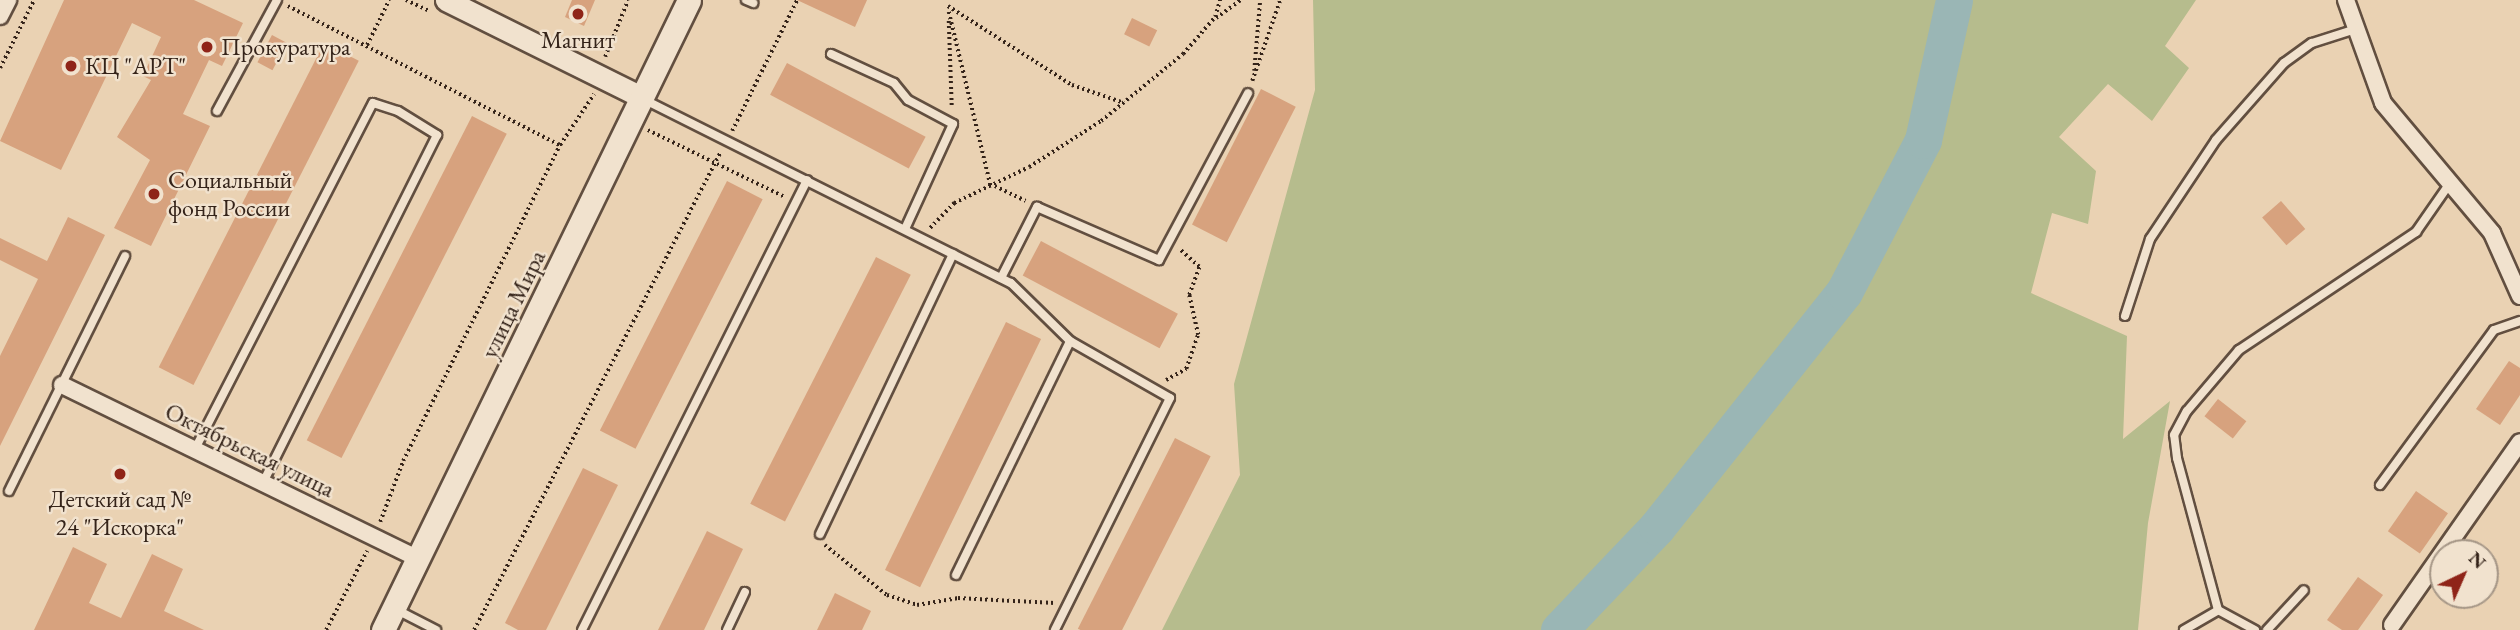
<!DOCTYPE html>
<meta charset="utf-8">
<style>
body{margin:0}
#map{position:relative;width:2520px;height:630px;overflow:hidden;background:#ead2b3;font-family:"EB Garamond",serif}
div>[style]{position:absolute}
[style*='--x']{left:calc(var(--x)*1px);top:calc(var(--y)*1px);width:calc(var(--w)*1px);rotate:calc(var(--a)*1deg)}
.green>*{inset:0;background:#b6bc8d}
.river>*{height:37px;margin:-18.5px;padding:0 18.5px;transform-origin:18.5px;border-radius:18.5px;background:#9ab6b5}
.building>*{inset:0;background:#d7a27e;transform-origin:0 0}
.path>*{height:3.5px;margin-top:-1.75px;transform-origin:0;background:repeating-linear-gradient(90deg,#342319 0 2px,transparent 0 5.5px)}
.roads{filter:drop-shadow(2px 0 #624f40) drop-shadow(-2px 0 #624f40) drop-shadow(0 2px #624f40) drop-shadow(0 -2px #624f40)}
.service>*{height:8px;margin:-4px;padding:0 4px;transform-origin:4px;border-radius:4px;background:#f1e2ce}
.minor>*{height:16px;margin:-8px;padding:0 8px;transform-origin:8px;border-radius:8px;background:#f1e2ce}
.tertiary>*{height:21px;margin:-10.5px;padding:0 10.5px;transform-origin:10.5px;border-radius:10.5px;background:#f1e2ce}
.secondary>*{height:23px;margin:-11.5px;padding:0 11.5px;transform-origin:11.5px;border-radius:11.5px;background:#f1e2ce}
.dots>*{width:19px;height:19px;translate:-50% -50%;box-sizing:border-box;border:4px solid #f1e2ce;border-radius:50%}
span{translate:-50% -50%;white-space:nowrap;text-align:center;line-height:1.15;-webkit-text-stroke:5px #f1e2ce;paint-order:stroke}
.poi-label{font-size:24px;color:#342319}
.left{translate:0 -50%;text-align:left}
.street-label{font-size:24px;color:#342319}
.north{position:absolute;left:2429px;top:539px;width:70px;height:70px;box-sizing:border-box;background:#f1e2ce;border:2px solid #a59686;border-radius:50%;rotate:44deg;font-size:19px;font-weight:700;line-height:28px;text-align:center;color:#342319}
.north::after{content:'';display:block;margin:auto;width:24px;height:32px;background:#8f2418;clip-path:polygon(50% 0,100% 100%,50% 72%,0 100%)}
</style>
<div id="map">
<div class="green">
<div style="clip-path:polygon(1313px 0,2196px 0,2165px 46px,2189px 68px,2152px 121px,2108px 84px,2059px 137px,2096px 171px,2088px 224px,2052px 213px,2031px 293px,2127px 336px,2123px 439px,2170px 401px,2148px 523px,2138px 630px,1162px 630px,1240px 475px,1234px 384px,1315px 90px)"></div>
</div>
<div class="river">
<div style="--x:1559;--y:630;--w:142;--a:-46.4"></div>
<div style="--x:1657;--y:527;--w:300;--a:-51.5"></div>
<div style="--x:1844;--y:292;--w:171;--a:-62.5"></div>
<div style="--x:1923;--y:140;--w:143;--a:-77.5"></div>
</div>
<div class="building">
<div style="clip-path:polygon(64px 0,194px 0,243px 23px,222px 66px,209px 60px,183px 114px,210px 126px,151px 246px,114px 228px,150px 160px,117px 137px,151px 80px,143px 76px,161px 37px,132px 23px,61px 170px,0 141px)"></div>
<div style="clip-path:polygon(572px 0,595px 0,584px 26px,565px 17px)"></div>
<div style="clip-path:polygon(797px 0,867px 0,855px 27px)"></div>
<div style="left:1132px;top:18px;width:28px;height:18px;rotate:26deg"></div>
<div style="left:272px;top:35px;width:17px;height:31px;rotate:28deg"></div>
<div style="left:324px;top:43px;width:39px;height:364px;rotate:27deg"></div>
<div style="left:787px;top:63px;width:157px;height:36px;rotate:28deg"></div>
<div style="left:1261px;top:89px;width:39px;height:152px;rotate:27deg"></div>
<div style="left:472px;top:116px;width:39px;height:364px;rotate:27deg"></div>
<div style="left:727px;top:181px;width:40px;height:280px;rotate:27deg"></div>
<div style="left:2281px;top:201px;width:37px;height:25px;rotate:49deg"></div>
<div style="clip-path:polygon(68px 217px,105px 235px,0 446px,0 356px,38px 279px,0 260px,0 238px,47px 261px)"></div>
<div style="left:1041px;top:241px;width:155px;height:39px;rotate:28deg"></div>
<div style="left:876px;top:257px;width:39px;height:277px;rotate:27deg"></div>
<div style="left:1006px;top:322px;width:39px;height:276px;rotate:26deg"></div>
<div style="clip-path:polygon(2509px 361px,2520px 368px,2520px 395px,2500px 425px,2476px 409px)"></div>
<div style="left:2218px;top:399px;width:36px;height:22px;rotate:38deg"></div>
<div style="left:1175px;top:438px;width:40px;height:214px;rotate:27deg"></div>
<div style="clip-path:polygon(583px 468px,618px 485px,546px 630px,518px 630px,505px 623px)"></div>
<div style="left:2416px;top:491px;width:39px;height:49px;rotate:35deg"></div>
<div style="clip-path:polygon(707px 531px,743px 549px,704px 630px,658px 630px)"></div>
<div style="clip-path:polygon(73px 547px,107px 564px,89px 603px,121px 618px,152px 554px,183px 569px,164px 611px,204px 630px,34px 630px)"></div>
<div style="clip-path:polygon(2358px 577px,2383px 595px,2358px 630px,2342px 630px,2327px 620px)"></div>
<div style="clip-path:polygon(835px 593px,871px 611px,862px 630px,817px 630px)"></div>
</div>
<div class="path">
<div style="--x:406;--y:0;--w:26;--a:25"></div>
<div style="--x:288;--y:6;--w:305;--a:27.1"></div>
<div style="--x:948;--y:6;--w:147;--a:32.5"></div>
<div style="--x:1072;--y:85;--w:55;--a:19.1"></div>
<div style="--x:949;--y:12;--w:180;--a:76.5"></div>
<div style="--x:1216;--y:18;--w:31;--a:-36"></div>
<div style="--x:949;--y:21;--w:87;--a:88"></div>
<div style="--x:367;--y:45;--w:50;--a:-63.9"></div>
<div style="--x:605;--y:57;--w:61;--a:-68"></div>
<div style="--x:0;--y:68;--w:76;--a:-63.4"></div>
<div style="--x:1254;--y:71;--w:71;--a:-85.2"></div>
<div style="--x:1252;--y:81;--w:86;--a:-70.9"></div>
<div style="--x:648;--y:130;--w:153;--a:26.1"></div>
<div style="--x:732;--y:131;--w:146;--a:-63.6"></div>
<div style="--x:995;--y:186;--w:34;--a:26"></div>
<div style="--x:930;--y:228;--w:35;--a:-46"></div>
<div style="--x:954;--y:203;--w:83;--a:-25.6"></div>
<div style="--x:1029;--y:167;--w:85;--a:-32.6"></div>
<div style="--x:1101;--y:121;--w:106;--a:-39.3"></div>
<div style="--x:1183;--y:54;--w:49;--a:-49.1"></div>
<div style="--x:1215;--y:17;--w:18;--a:-74"></div>
<div style="--x:1166;--y:380;--w:23;--a:-29"></div>
<div style="--x:1186;--y:369;--w:36;--a:-71"></div>
<div style="--x:1198;--y:335;--w:41;--a:-102.7"></div>
<div style="--x:1189;--y:295;--w:30;--a:-70"></div>
<div style="--x:1199;--y:267;--w:27;--a:-138"></div>
<div style="--x:380;--y:522;--w:65;--a:-69.3"></div>
<div style="--x:403;--y:461;--w:353;--a:-63.6"></div>
<div style="--x:560;--y:145;--w:61;--a:-56.3"></div>
<div style="--x:825;--y:545;--w:80;--a:38.9"></div>
<div style="--x:887;--y:595;--w:32;--a:18"></div>
<div style="--x:917;--y:605;--w:42;--a:-9.7"></div>
<div style="--x:958;--y:598;--w:97;--a:3"></div>
<div style="--x:326;--y:630;--w:89;--a:-62.6"></div>
<div style="--x:474;--y:630;--w:537;--a:-62.72"></div>
</div>
<div class="roads">
<div class="service">
<div style="--x:746;--y:0;--w:8;--a:23"></div>
<div style="--x:831;--y:54;--w:69;--a:24.7"></div>
<div style="--x:894;--y:83;--w:22;--a:51"></div>
<div style="--x:908;--y:100;--w:51;--a:28.1"></div>
<div style="--x:953;--y:124;--w:115;--a:114.6"></div>
<div style="--x:645;--y:100;--w:409;--a:26.6"></div>
<div style="--x:1011;--y:283;--w:83;--a:44.5"></div>
<div style="--x:1070;--y:341;--w:115;--a:29.7"></div>
<div style="--x:1170;--y:398;--w:259;--a:116.4"></div>
<div style="--x:217;--y:111;--w:126;--a:-61.6"></div>
<div style="--x:1001;--y:278;--w:80;--a:-63.1"></div>
<div style="--x:1037;--y:207;--w:133;--a:23.5"></div>
<div style="--x:1159;--y:260;--w:189;--a:-61.9"></div>
<div style="--x:2125;--y:316;--w:81;--a:-72"></div>
<div style="--x:2150;--y:239;--w:119;--a:-56.3"></div>
<div style="--x:2216;--y:140;--w:103;--a:-48.6"></div>
<div style="--x:2284;--y:63;--w:34;--a:-36"></div>
<div style="--x:2312;--y:43;--w:46;--a:-17.7"></div>
<div style="--x:195;--y:449;--w:389;--a:-62.8"></div>
<div style="--x:373;--y:103;--w:26;--a:18"></div>
<div style="--x:398;--y:111;--w:46;--a:31.6"></div>
<div style="--x:437;--y:135;--w:388;--a:116.6"></div>
<div style="--x:2380;--y:485;--w:192;--a:-53.7"></div>
<div style="--x:2494;--y:330;--w:28;--a:-19"></div>
<div style="--x:9;--y:491;--w:262;--a:-63.7"></div>
<div style="--x:820;--y:534;--w:310;--a:-64.6"></div>
<div style="--x:956;--y:575;--w:260;--a:-64"></div>
<div style="--x:397;--y:610;--w:44;--a:27.1"></div>
<div style="--x:2218;--y:610;--w:42;--a:28.4"></div>
<div style="--x:582;--y:630;--w:503;--a:-63.43"></div>
<div style="--x:727;--y:630;--w:42;--a:-64.7"></div>
<div style="--x:2184;--y:630;--w:39;--a:-30"></div>
<div style="--x:2218;--y:610;--w:157;--a:-105.1"></div>
<div style="--x:2177;--y:458;--w:23;--a:-97"></div>
<div style="--x:2174;--y:435;--w:27;--a:-62"></div>
<div style="--x:2187;--y:411;--w:80;--a:-49.6"></div>
<div style="--x:2239;--y:350;--w:213;--a:-33.7"></div>
<div style="--x:2416;--y:232;--w:56;--a:-55.2"></div>
<div style="--x:2267;--y:630;--w:54;--a:-47.2"></div>
</div>
<div class="minor">
<div style="--x:2346;--y:0;--w:109;--a:70.2"></div>
<div style="--x:2383;--y:103;--w:170;--a:50"></div>
<div style="--x:2492;--y:233;--w:69;--a:66"></div>
<div style="--x:0;--y:16;--w:18;--a:-63"></div>
<div style="--x:62;--y:385;--w:395;--a:26"></div>
<div style="--x:2392;--y:625;--w:223;--a:-55"></div>
</div>
<div class="tertiary">
<div style="--x:446;--y:0;--w:220;--a:26.4"></div>
</div>
<div class="secondary">
<div style="--x:383;--y:630;--w:700;--a:-64.09"></div>
</div>
</div>
<div class="dots">
<div style="left:578px;top:14px;background:#8f2418"></div>
<div style="left:207px;top:47px;background:#8f2418"></div>
<div style="left:71px;top:66px;background:#8f2418"></div>
<div style="left:154px;top:194px;background:#8f2418"></div>
<div style="left:120px;top:474px;background:#8f2418"></div>
</div>
<div class="poi-label">
<span style="left:578px;top:40px">Магнит</span>
<span class="left" style="left:221px;top:47px">Прокуратура</span>
<span class="left" style="left:85px;top:66px">КЦ "АРТ"</span>
<span class="left" style="left:168px;top:194px">Социальный<br>фонд России</span>
<span style="left:120px;top:513px">Детский сад №<br>24 "Искорка"</span>
</div>
<div class="street-label">
<span style="left:513px;top:304px;rotate:-64deg">улица Мира</span>
<span style="left:250px;top:450px;rotate:26deg">Октябрьская улица</span>
</div>
<div class="north">N</div>
</div>
